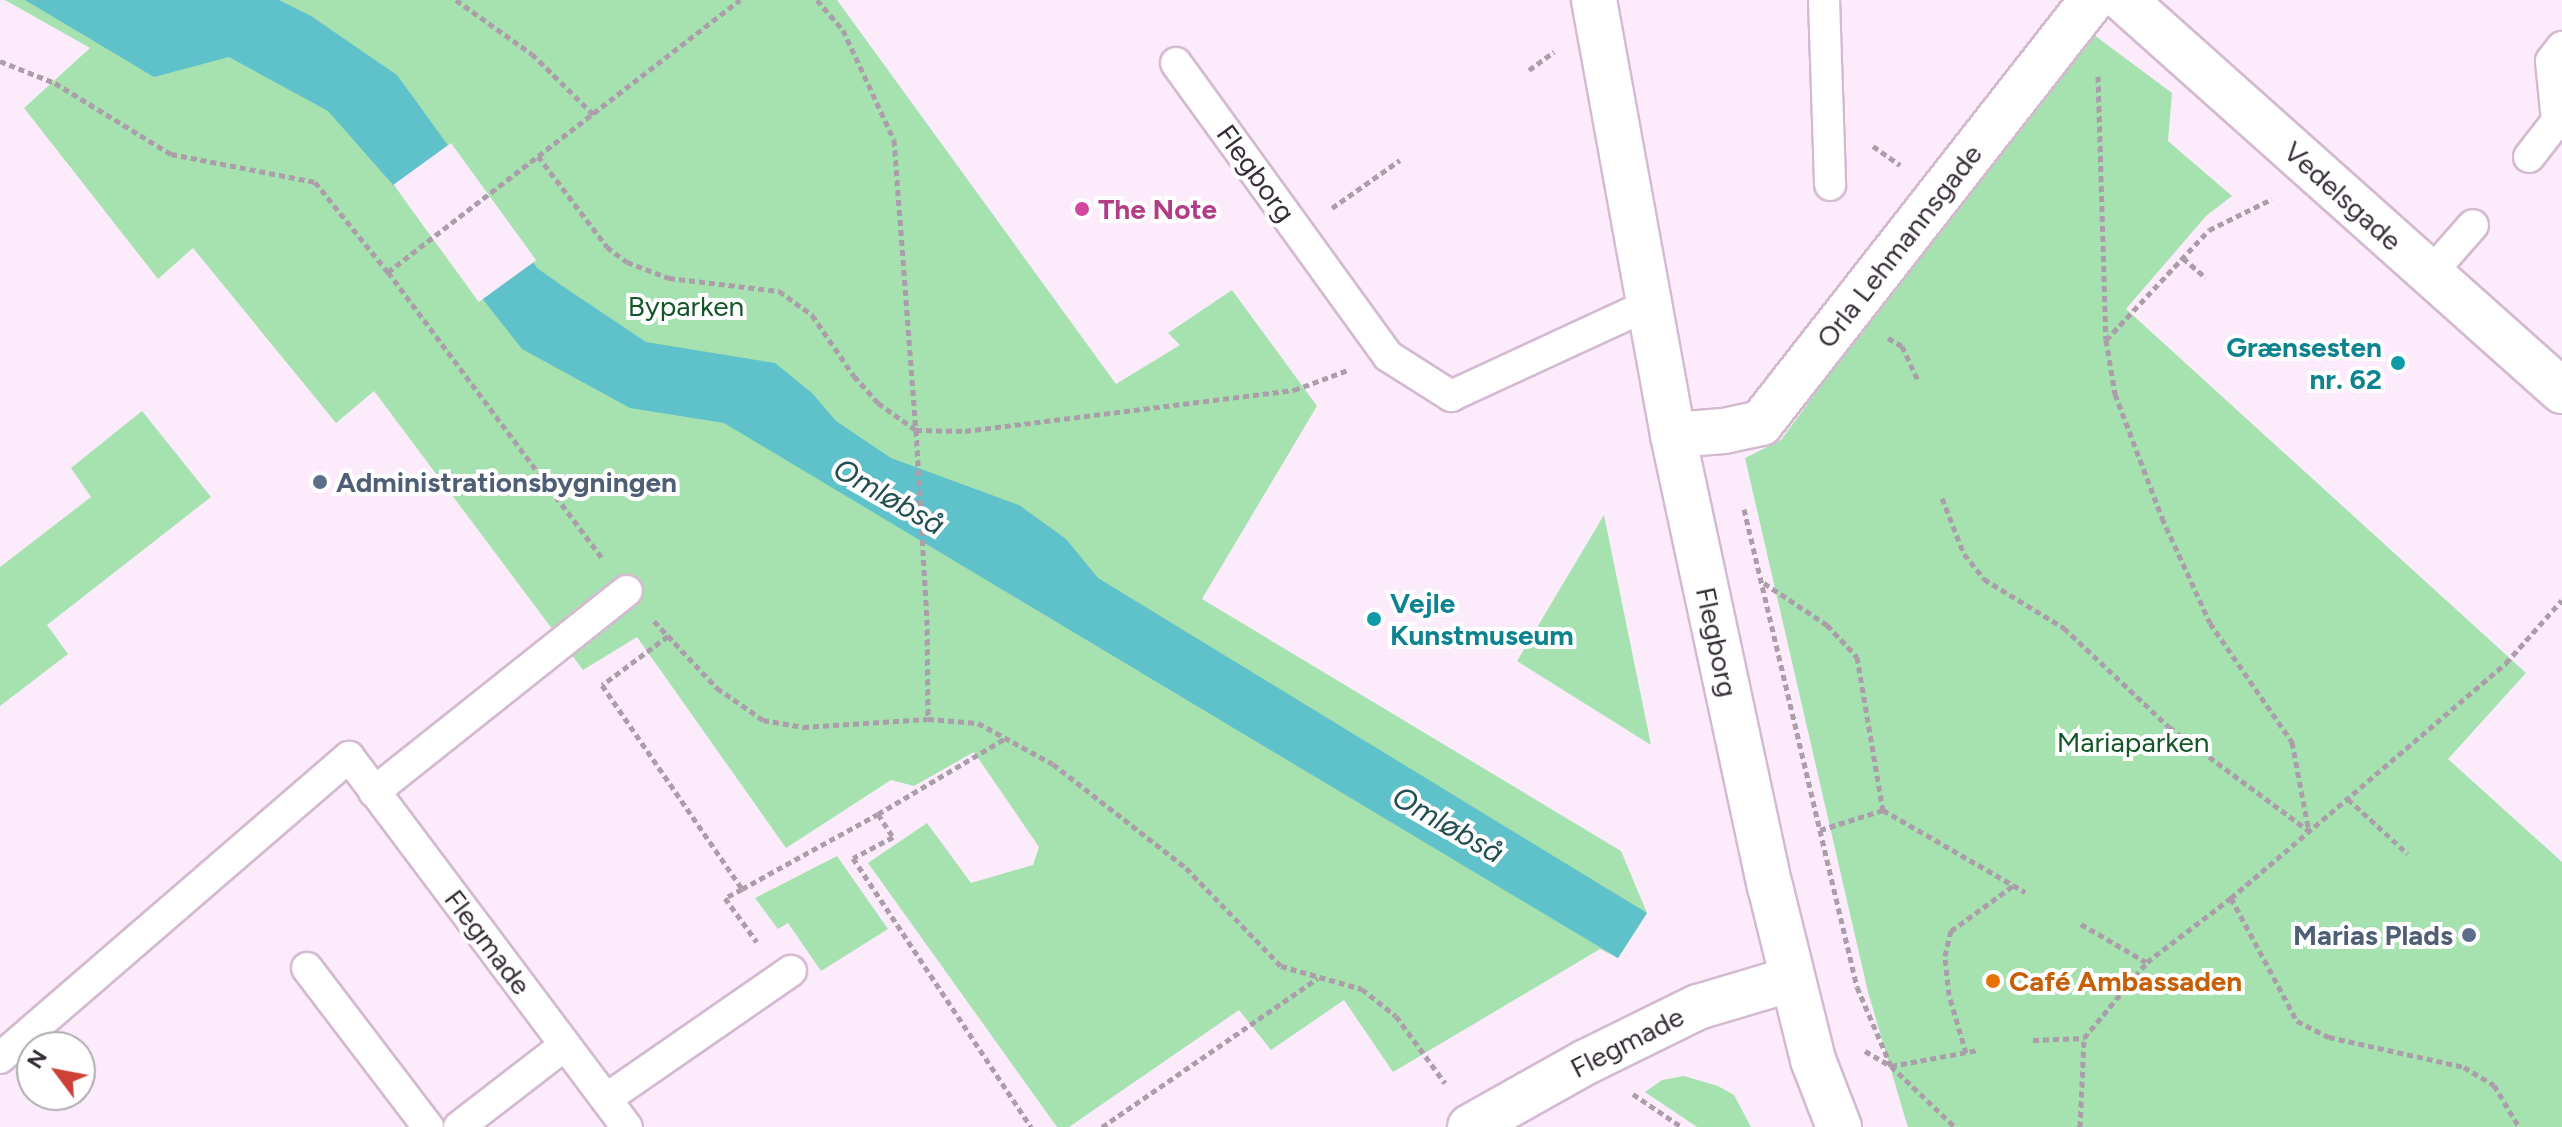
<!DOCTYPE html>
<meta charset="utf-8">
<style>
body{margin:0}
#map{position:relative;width:2562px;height:1127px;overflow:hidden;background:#fcecfb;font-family:Figtree,sans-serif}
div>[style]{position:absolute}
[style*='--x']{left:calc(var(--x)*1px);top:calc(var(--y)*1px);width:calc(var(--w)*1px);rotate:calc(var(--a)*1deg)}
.green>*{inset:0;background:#a6e1b0}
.water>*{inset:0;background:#5fc1ca}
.pier>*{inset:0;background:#fcecfb;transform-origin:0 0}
.path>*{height:5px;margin-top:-2.5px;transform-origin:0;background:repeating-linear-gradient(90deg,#ab9eaa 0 6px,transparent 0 10px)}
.roads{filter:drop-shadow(2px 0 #d3bad1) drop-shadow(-2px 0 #d3bad1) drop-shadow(0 2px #d3bad1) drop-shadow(0 -2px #d3bad1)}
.service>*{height:30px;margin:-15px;padding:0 15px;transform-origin:15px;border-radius:15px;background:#fff}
.minor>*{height:44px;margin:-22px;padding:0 22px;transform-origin:22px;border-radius:22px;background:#fff}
.secondary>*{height:44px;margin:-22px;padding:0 22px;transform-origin:22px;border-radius:22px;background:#fff}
.dots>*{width:22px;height:22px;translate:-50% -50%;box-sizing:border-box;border:4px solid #fff;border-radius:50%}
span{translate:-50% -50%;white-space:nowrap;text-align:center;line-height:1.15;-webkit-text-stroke:8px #fff;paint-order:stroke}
.street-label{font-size:28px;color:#372e37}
.hotel-label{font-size:28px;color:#b23c85;font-weight:700}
.left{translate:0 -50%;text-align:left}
.park-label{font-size:28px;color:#155629}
.culture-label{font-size:28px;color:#0d838f;font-weight:700}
.right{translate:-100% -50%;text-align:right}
.service-label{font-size:28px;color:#4e5e75;font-weight:700}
.food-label{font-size:28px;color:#c56008;font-weight:700}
.water-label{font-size:30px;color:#234f54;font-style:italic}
.north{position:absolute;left:16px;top:1031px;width:80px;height:80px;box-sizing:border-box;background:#fff;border:2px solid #afabaf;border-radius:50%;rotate:302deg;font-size:22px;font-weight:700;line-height:32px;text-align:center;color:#372e37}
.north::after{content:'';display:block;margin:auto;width:28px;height:36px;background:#ce4137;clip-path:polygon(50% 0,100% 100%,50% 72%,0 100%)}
</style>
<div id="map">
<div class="green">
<div style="clip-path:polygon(5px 0,837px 0,1116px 384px,1180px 345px,1168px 333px,1232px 290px,1317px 406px,1202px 599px,1621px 851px,1647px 913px,1618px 958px,1600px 949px,1393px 1072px,1344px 1000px,1271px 1050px,1239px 1010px,1069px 1127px,1057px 1127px,868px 863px,927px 823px,971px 883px,1033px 865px,1039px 847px,974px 752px,914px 786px,891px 780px,786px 848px,637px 637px,583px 670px,374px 391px,336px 423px,193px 248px,158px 279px,24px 108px,90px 48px)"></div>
<div style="clip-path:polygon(2086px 29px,2172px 93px,2168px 141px,2232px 196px,2206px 216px,2126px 309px,2526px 673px,2448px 759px,2562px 862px,2562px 1127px,1908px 1127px,1906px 1121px,1868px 992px,1745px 458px,1781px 440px)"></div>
<div style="clip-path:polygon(142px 411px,211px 497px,47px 625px,68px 654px,0 706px,0 567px,91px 497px,71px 468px)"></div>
<div style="clip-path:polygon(1604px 515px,1651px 745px,1517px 661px)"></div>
<div style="clip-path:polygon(837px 856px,888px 929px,821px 971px,788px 923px,778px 929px,755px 898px)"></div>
<div style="clip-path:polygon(1684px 1076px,1718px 1086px,1734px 1095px,1751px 1127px,1697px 1127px,1645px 1092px,1662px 1080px)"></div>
</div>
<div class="water">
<div style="clip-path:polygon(25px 0,279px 0,311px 16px,397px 75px,537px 268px,561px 285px,646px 342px,775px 363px,812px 393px,836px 421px,891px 458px,1019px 505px,1066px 539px,1098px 578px,1647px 913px,1618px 958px,724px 423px,630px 408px,522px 349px,394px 186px,328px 111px,229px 57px,154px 77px)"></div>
</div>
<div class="pier">
<div style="left:451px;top:143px;width:145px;height:71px;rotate:54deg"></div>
</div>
<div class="path">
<div style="--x:456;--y:0;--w:93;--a:35.4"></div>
<div style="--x:532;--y:54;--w:86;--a:44.5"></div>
<div style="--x:817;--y:0;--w:40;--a:49"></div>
<div style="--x:843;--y:30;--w:121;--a:65.1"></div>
<div style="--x:894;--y:140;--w:291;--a:85.7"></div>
<div style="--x:916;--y:430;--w:189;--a:86.7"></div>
<div style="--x:927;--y:619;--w:100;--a:89.4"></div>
<div style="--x:0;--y:61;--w:59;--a:21.8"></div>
<div style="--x:55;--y:83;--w:136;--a:31.5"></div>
<div style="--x:171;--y:154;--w:147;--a:11"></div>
<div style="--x:315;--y:182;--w:116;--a:51"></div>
<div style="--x:388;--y:272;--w:357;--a:53.2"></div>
<div style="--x:1529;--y:70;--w:31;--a:-36"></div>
<div style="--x:2098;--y:76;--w:264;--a:88.3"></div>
<div style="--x:2106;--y:340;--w:55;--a:80.5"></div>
<div style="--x:2115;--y:394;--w:133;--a:69.2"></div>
<div style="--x:2162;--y:518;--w:115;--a:65.4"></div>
<div style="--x:2210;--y:623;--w:145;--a:55.4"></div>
<div style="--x:2292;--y:742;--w:92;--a:79.3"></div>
<div style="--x:1873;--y:146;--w:33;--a:35"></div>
<div style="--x:538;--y:156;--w:114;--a:52.8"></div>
<div style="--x:607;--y:247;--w:25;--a:37"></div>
<div style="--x:627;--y:262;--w:45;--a:20.9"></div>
<div style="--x:669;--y:278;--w:111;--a:6.7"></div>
<div style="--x:779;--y:291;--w:41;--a:36"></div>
<div style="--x:812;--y:315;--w:74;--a:55.5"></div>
<div style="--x:854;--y:376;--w:36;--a:48"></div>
<div style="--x:878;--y:403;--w:47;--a:35.4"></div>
<div style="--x:916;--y:430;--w:49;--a:1.2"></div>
<div style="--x:965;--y:431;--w:332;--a:-7.1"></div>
<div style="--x:1294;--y:390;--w:58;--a:-20.3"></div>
<div style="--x:1332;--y:208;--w:83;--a:-35.2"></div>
<div style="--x:2183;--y:258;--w:30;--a:41"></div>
<div style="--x:388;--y:272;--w:445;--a:-37.7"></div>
<div style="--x:1888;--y:338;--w:16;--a:30"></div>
<div style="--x:1902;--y:346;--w:38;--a:65"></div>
<div style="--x:2106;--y:340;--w:151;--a:-46.9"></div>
<div style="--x:2209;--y:230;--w:70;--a:-26.2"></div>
<div style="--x:1942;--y:498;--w:60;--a:68.6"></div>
<div style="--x:1964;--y:554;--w:32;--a:51"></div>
<div style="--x:1984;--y:579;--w:94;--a:31.5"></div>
<div style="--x:2064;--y:628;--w:144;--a:43.3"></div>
<div style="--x:2169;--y:727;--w:174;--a:36.6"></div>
<div style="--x:1744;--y:509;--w:491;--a:76.7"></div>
<div style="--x:1857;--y:987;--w:86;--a:66.7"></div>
<div style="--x:1891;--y:1066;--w:88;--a:43.6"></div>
<div style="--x:1764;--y:583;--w:76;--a:33.7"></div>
<div style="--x:1827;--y:625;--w:44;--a:46.8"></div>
<div style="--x:1857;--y:657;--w:155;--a:80.4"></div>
<div style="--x:654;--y:621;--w:92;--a:46.8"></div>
<div style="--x:717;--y:688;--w:56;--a:34.8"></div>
<div style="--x:763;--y:720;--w:41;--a:9.9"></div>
<div style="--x:803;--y:727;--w:125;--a:-3.7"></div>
<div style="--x:928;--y:719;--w:50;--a:4.6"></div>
<div style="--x:978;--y:723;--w:85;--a:28.7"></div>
<div style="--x:1053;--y:764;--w:169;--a:38"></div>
<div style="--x:1186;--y:868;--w:136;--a:45.9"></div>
<div style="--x:1281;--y:966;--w:84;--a:15.9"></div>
<div style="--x:1362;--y:989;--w:43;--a:38.5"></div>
<div style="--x:1396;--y:1016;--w:83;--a:53.8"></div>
<div style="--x:668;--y:636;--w:82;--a:143.4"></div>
<div style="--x:602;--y:685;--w:247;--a:55.5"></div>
<div style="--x:742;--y:889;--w:19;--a:152"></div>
<div style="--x:725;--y:898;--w:54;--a:54"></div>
<div style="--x:2348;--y:799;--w:81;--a:42.5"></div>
<div style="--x:878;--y:814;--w:149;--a:-30.7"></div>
<div style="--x:1820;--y:830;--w:66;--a:-17.6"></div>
<div style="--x:1883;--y:810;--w:164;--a:30"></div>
<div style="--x:742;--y:889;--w:155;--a:-28.9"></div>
<div style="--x:878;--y:814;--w:27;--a:57"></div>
<div style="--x:893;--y:837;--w:45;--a:152.3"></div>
<div style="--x:853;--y:858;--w:323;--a:56.5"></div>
<div style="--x:2231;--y:898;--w:140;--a:61.8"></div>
<div style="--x:2297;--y:1021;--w:36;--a:27"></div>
<div style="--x:2329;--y:1037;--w:138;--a:12.5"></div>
<div style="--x:2464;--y:1067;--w:35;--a:31"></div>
<div style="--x:2494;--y:1085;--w:49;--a:59.2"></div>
<div style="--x:2081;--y:924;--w:75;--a:30.3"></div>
<div style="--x:2033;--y:1040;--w:51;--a:-2.2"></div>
<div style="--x:1865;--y:1051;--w:30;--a:30"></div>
<div style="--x:1891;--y:1066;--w:88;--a:-10.4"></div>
<div style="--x:1966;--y:1053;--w:60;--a:-106.3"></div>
<div style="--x:1949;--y:995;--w:39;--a:-96"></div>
<div style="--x:1945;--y:956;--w:26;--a:-77"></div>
<div style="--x:1951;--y:931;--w:78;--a:-36.1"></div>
<div style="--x:1633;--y:1094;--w:59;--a:34"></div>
<div style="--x:1102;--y:1127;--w:262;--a:-34.6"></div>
<div style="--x:2080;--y:1127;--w:89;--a:-87.4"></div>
<div style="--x:2084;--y:1038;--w:99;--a:-50.3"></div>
<div style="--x:2147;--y:962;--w:106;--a:-37.3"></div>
<div style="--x:2231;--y:898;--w:362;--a:-40.5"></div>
<div style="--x:2506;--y:663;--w:84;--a:-48.4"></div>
</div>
<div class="roads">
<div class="service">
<div style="--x:1824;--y:0;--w:185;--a:88.1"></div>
<div style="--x:1176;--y:63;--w:362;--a:54.1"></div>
<div style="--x:1388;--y:356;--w:75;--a:32.4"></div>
<div style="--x:1451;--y:396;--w:219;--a:-24.8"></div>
<div style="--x:2529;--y:157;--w:46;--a:-52.1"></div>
<div style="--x:2557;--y:121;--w:60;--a:-95.7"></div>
<div style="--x:2551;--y:61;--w:18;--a:-52"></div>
<div style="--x:2430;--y:274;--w:65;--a:-48.7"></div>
<div style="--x:374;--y:792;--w:323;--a:-38.5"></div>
<div style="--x:307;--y:968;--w:200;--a:52.7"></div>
<div style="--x:0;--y:1058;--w:461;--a:-40.8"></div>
<div style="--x:349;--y:757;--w:463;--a:53.1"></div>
<div style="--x:606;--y:1099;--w:225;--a:-34.7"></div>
<div style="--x:459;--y:1127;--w:134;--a:-37.7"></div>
</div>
<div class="minor">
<div style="--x:2124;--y:0;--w:587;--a:41.76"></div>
<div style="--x:1673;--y:435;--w:51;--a:-4.5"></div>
<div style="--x:1724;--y:431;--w:38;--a:-12"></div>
<div style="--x:1761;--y:423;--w:537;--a:-51.96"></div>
<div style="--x:1470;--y:1127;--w:133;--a:-29.3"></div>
<div style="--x:1586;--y:1062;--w:125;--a:-26.2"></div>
<div style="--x:1698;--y:1007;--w:98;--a:-16.6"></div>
</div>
<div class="secondary">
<div style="--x:1594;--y:0;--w:442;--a:79.7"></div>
<div style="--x:1673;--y:435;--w:461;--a:77.9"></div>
<div style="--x:1770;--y:886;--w:179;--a:76.1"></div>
<div style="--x:1813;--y:1060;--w:72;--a:68.8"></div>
</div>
</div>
<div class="dots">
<div style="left:1082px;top:209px;background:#d1479c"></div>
<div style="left:2398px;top:363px;background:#0f9aa8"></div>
<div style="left:320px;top:482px;background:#5c6f8a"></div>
<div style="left:1374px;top:619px;background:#0f9aa8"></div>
<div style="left:2469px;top:935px;background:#5c6f8a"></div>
<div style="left:1993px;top:981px;background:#e8710a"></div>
</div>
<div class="street-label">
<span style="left:1256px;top:173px;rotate:54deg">Flegborg</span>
<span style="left:2343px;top:196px;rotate:42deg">Vedelsgade</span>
<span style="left:1899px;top:246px;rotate:-52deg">Orla Lehmannsgade</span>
<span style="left:1717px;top:642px;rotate:78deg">Flegborg</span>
<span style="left:488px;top:942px;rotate:53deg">Flegmade</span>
<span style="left:1627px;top:1042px;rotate:-27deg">Flegmade</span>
</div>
<div class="hotel-label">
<span class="left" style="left:1098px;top:209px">The Note</span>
</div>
<div class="park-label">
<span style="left:686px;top:306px">Byparken</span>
<span style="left:2133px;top:742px">Mariaparken</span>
</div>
<div class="culture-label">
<span class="right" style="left:2382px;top:363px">Grænsesten<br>nr. 62</span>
<span class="left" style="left:1390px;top:619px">Vejle<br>Kunstmuseum</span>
</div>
<div class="service-label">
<span class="left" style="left:336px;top:482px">Administrationsbygningen</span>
<span class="right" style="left:2453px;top:935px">Marias Plads</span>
</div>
<div class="food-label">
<span class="left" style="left:2009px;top:981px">Café Ambassaden</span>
</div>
<div class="water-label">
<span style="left:889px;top:497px;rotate:30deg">Omløbså</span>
<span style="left:1448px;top:825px;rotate:30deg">Omløbså</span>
</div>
<div class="north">N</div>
</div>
